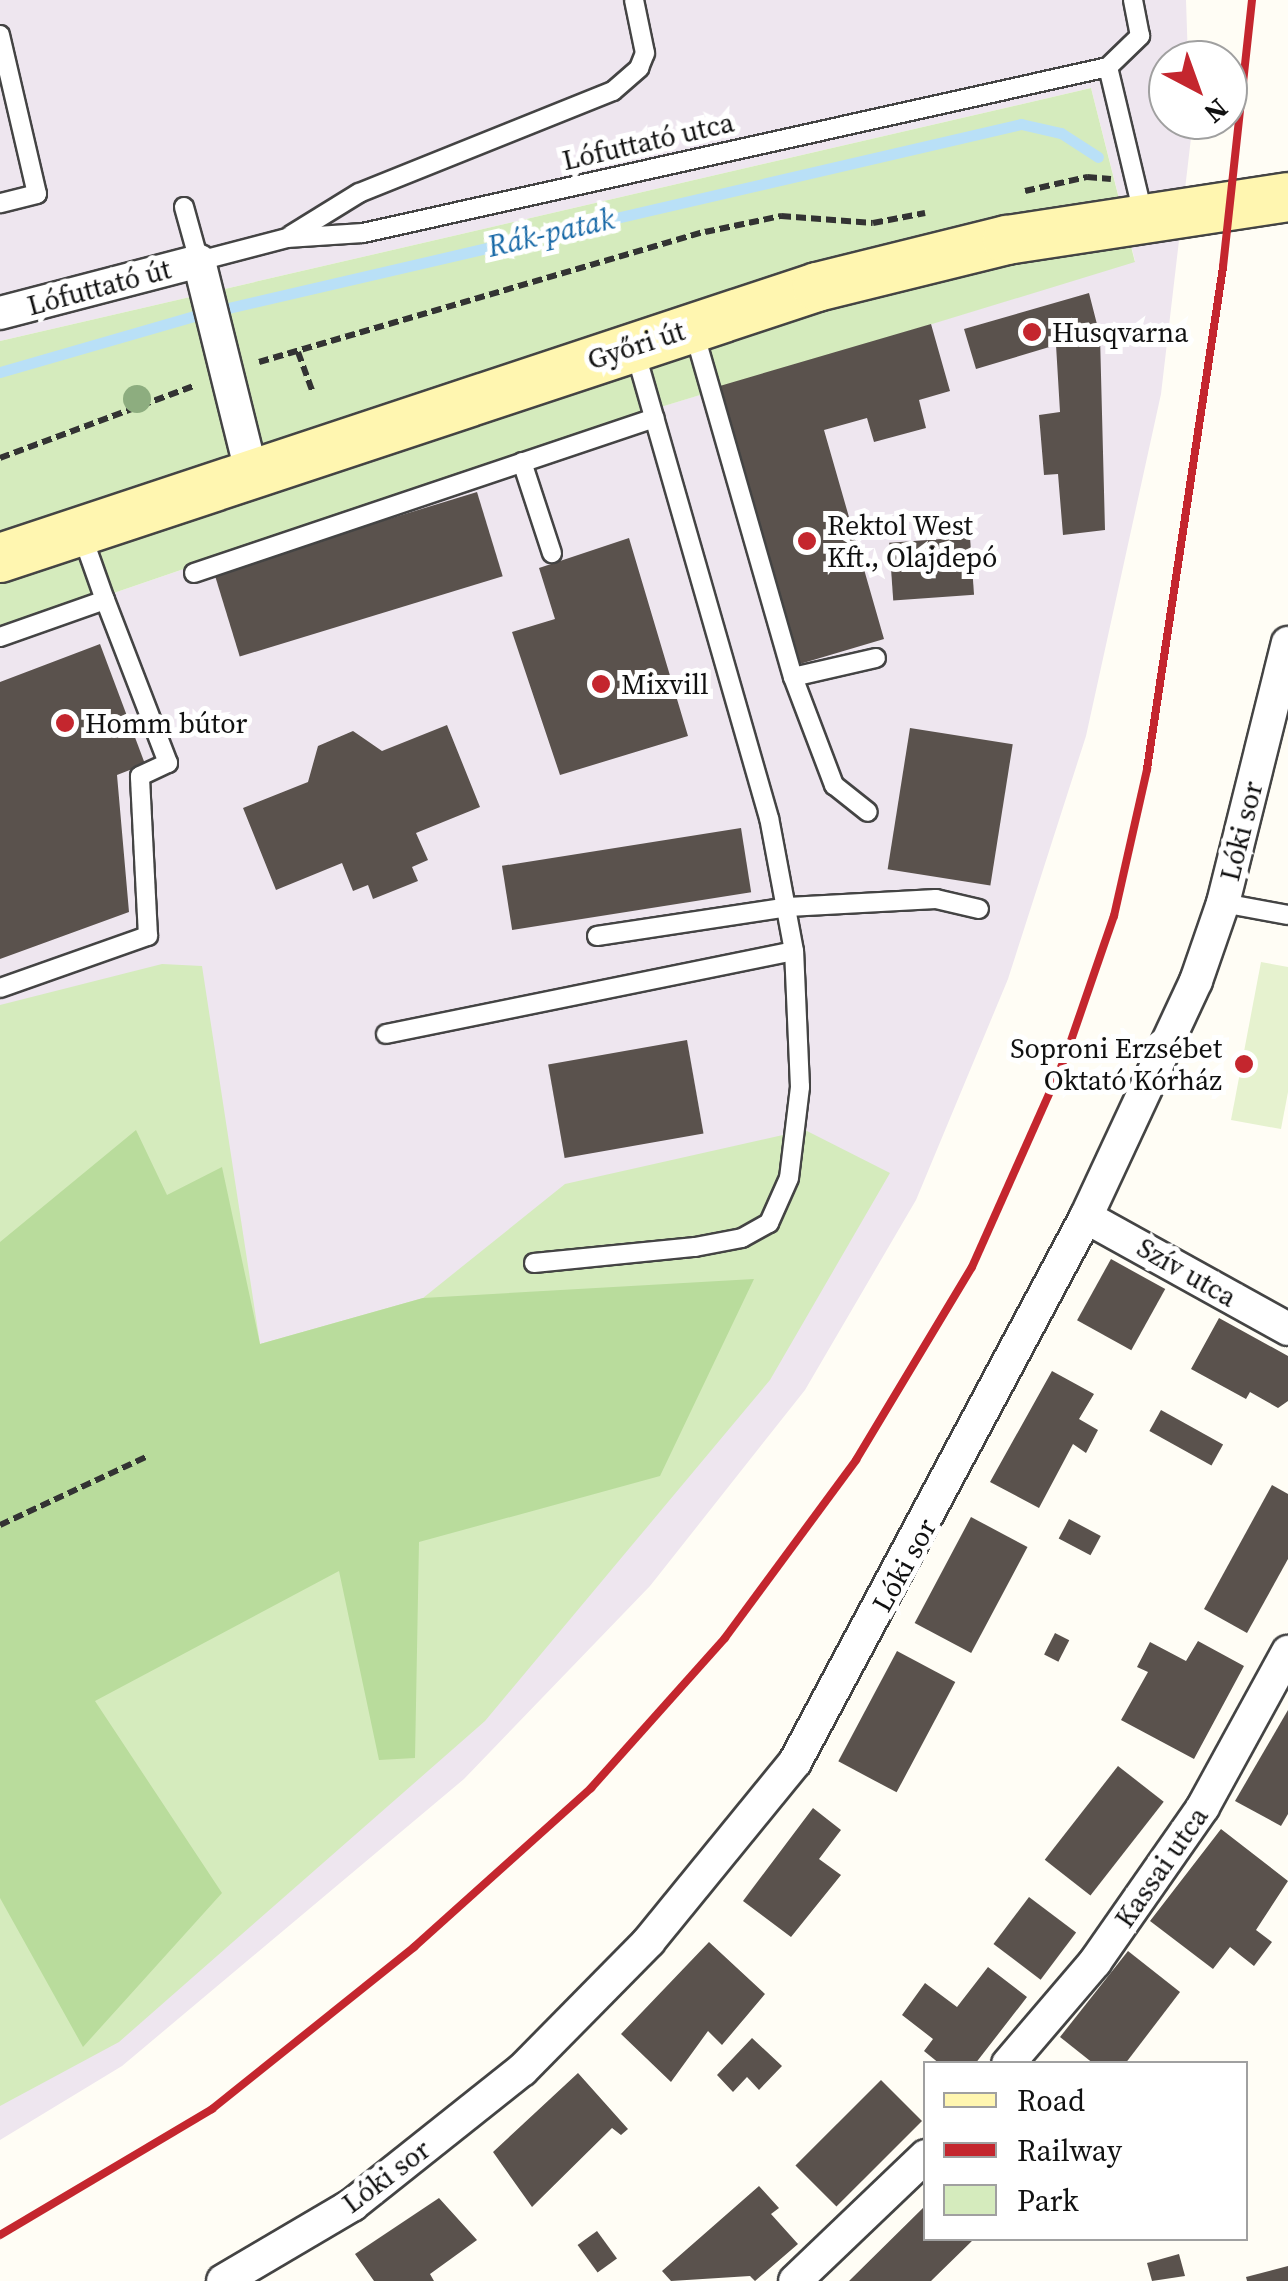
<!DOCTYPE html>
<meta charset="utf-8">
<style>
body{margin:0}
#map{position:relative;width:1288px;height:2281px;overflow:hidden;background:#fffdf5;font-family:"Source Serif 4",serif}
div>[style]{position:absolute}
[style*='--x']{left:calc(var(--x)*1px);top:calc(var(--y)*1px);width:calc(var(--w)*1px);rotate:calc(var(--a)*1deg)}
.industrial>*{inset:0;background:#eee6ef}
.green>*{inset:0;background:#d5ebbd}
.forest>*{inset:0;background:#b9dc9c}
.pitch>*{inset:0;background:#e6f2cf}
.stream>*{height:11px;margin:-5.5px;padding:0 5.5px;transform-origin:5.5px;border-radius:5.5px;background:#b9e0f7}
.building>*{inset:0;background:#5a524d;transform-origin:0 0}
.path>*{height:6px;margin-top:-3px;transform-origin:0;background:repeating-linear-gradient(90deg,#333 0 10px,transparent 0 15px)}
.roads{filter:drop-shadow(2px 0 #444) drop-shadow(-2px 0 #444) drop-shadow(0 2px #444) drop-shadow(0 -2px #444)}
.lane>*{height:18px;margin:-9px;padding:0 9px;transform-origin:9px;border-radius:9px;background:#fff}
.street>*{height:32px;margin:-16px;padding:0 16px;transform-origin:16px;border-radius:16px;background:#fff}
.secondary>*{height:48px;margin:-24px;padding:0 24px;transform-origin:24px;border-radius:24px;background:#fff6b0}
.rail>*{height:8px;margin:-4px;padding:0 4px;transform-origin:4px;border-radius:4px;background:#c4262e}
.trees>*{width:28px;height:28px;margin:-14px;border-radius:50%;background:#8dad7f}
.dots>*{width:28px;height:28px;translate:-50% -50%;box-sizing:border-box;border:5px solid #fff;border-radius:50%}
span{translate:-50% -50%;white-space:nowrap;text-align:center;line-height:1.15;-webkit-text-stroke:10px #fff;paint-order:stroke}
.street-label{font-size:28px;color:#111}
.poi-label{font-size:28px;color:#111}
.left{translate:0 -50%;text-align:left}
.right{translate:-100% -50%;text-align:right}
.water-label{font-size:30px;color:#1768a6;font-style:italic}
.legend{position:absolute;left:923px;top:2061px;width:325px;height:180px;box-sizing:border-box;background:#fff;border:2px solid #a0a0a0;margin:0;padding:12px 18px;list-style:none;font-size:30px;color:#111}
.legend li{display:flex;align-items:center;gap:20px;height:50px}
.legend b{width:50px;border:2px solid #a0a0a0}
.north{position:absolute;left:1148px;top:40px;width:100px;height:100px;box-sizing:border-box;background:#fff;border:2px solid #a0a0a0;border-radius:50%;rotate:139deg;font-size:28px;font-weight:700;line-height:40px;text-align:center;color:#111}
.north::after{content:'';display:block;margin:auto;width:35px;height:45px;background:#c4262e;clip-path:polygon(50% 0,100% 100%,50% 72%,0 100%)}
</style>
<div id="map">
<div class="industrial">
<div style="clip-path:polygon(0 0,1186px 0,1188px 60px,1168px 60px,1168px 120px,1190px 120px,1191px 138px,1161px 394px,1086px 736px,1008px 979px,916px 1200px,805px 1390px,650px 1586px,464px 1779px,122px 2066px,0 2140px,0 632px,615px 421px,1135px 261px,1091px 88px,0 341px)"></div>
</div>
<div class="green">
<div style="clip-path:polygon(1091px 88px,1135px 262px,615px 421px,0 632px,0 341px)"></div>
<div style="clip-path:polygon(162px 964px,202px 966px,260px 1344px,423px 1298px,565px 1184px,805px 1130px,890px 1173px,770px 1380px,485px 1721px,119px 2042px,0 2106px,0 1005px)"></div>
</div>
<div class="forest">
<div style="clip-path:polygon(136px 1130px,167px 1195px,222px 1167px,260px 1344px,423px 1298px,754px 1279px,660px 1476px,419px 1542px,415px 1758px,379px 1760px,339px 1571px,95px 1701px,222px 1893px,83px 2047px,0 1898px,0 1242px)"></div>
</div>
<div class="pitch">
<div style="clip-path:polygon(1261px 962px,1288px 967px,1288px 1092px,1281px 1129px,1231px 1120px)"></div>
</div>
<div class="stream">
<div style="--x:0;--y:372;--w:202;--a:-16.1"></div>
<div style="--x:194;--y:316;--w:849;--a:-13.07"></div>
<div style="--x:1021;--y:124;--w:41;--a:12.7"></div>
<div style="--x:1061;--y:133;--w:44;--a:33"></div>
</div>
<div class="building">
<div style="clip-path:polygon(1089px 293px,1100px 336px,1105px 530px,1063px 535px,1058px 474px,1044px 475px,1039px 415px,1060px 412px,1056px 345px,976px 369px,964px 329px)"></div>
<div style="clip-path:polygon(931px 324px,950px 391px,919px 400px,926px 428px,874px 442px,867px 418px,824px 430px,884px 639px,793px 666px,713px 388px)"></div>
<div style="left:477px;top:492px;width:88px;height:275px;rotate:73deg"></div>
<div style="left:970px;top:537px;width:58px;height:81px;rotate:86deg"></div>
<div style="clip-path:polygon(629px 538px,688px 736px,560px 775px,512px 632px,555px 619px,539px 568px)"></div>
<div style="clip-path:polygon(100px 644px,145px 764px,117px 775px,129px 912px,0 959px,0 682px)"></div>
<div style="clip-path:polygon(447px 725px,480px 807px,416px 833px,428px 860px,412px 867px,418px 881px,373px 899px,368px 885px,353px 891px,342px 863px,276px 890px,243px 808px,308px 782px,318px 746px,353px 731px,382px 751px)"></div>
<div style="left:910px;top:728px;width:104px;height:143px;rotate:9deg"></div>
<div style="left:741px;top:828px;width:65px;height:242px;rotate:81deg"></div>
<div style="left:687px;top:1040px;width:95px;height:141px;rotate:80deg"></div>
<div style="left:1111px;top:1259px;width:62px;height:70px;rotate:29deg"></div>
<div style="clip-path:polygon(1219px 1318px,1288px 1356px,1288px 1401px,1278px 1408px,1250px 1392px,1246px 1399px,1191px 1369px)"></div>
<div style="clip-path:polygon(1052px 1371px,1094px 1394px,1079px 1419px,1098px 1430px,1086px 1453px,1073px 1444px,1039px 1508px,990px 1482px)"></div>
<div style="left:1161px;top:1410px;width:71px;height:24px;rotate:29deg"></div>
<div style="clip-path:polygon(1272px 1485px,1288px 1494px,1288px 1559px,1247px 1633px,1204px 1609px)"></div>
<div style="left:971px;top:1517px;width:64px;height:120px;rotate:28deg"></div>
<div style="left:1069px;top:1519px;width:36px;height:22px;rotate:28deg"></div>
<div style="left:1055px;top:1633px;width:16px;height:24px;rotate:27deg"></div>
<div style="clip-path:polygon(1198px 1641px,1244px 1666px,1194px 1759px,1121px 1720px,1148px 1672px,1137px 1667px,1150px 1642px,1186px 1661px)"></div>
<div style="left:897px;top:1651px;width:66px;height:125px;rotate:28deg"></div>
<div style="clip-path:polygon(1288px 1710px,1288px 1814px,1281px 1826px,1235px 1801px)"></div>
<div style="left:1118px;top:1766px;width:58px;height:119px;rotate:38deg"></div>
<div style="clip-path:polygon(813px 1808px,841px 1830px,819px 1859px,841px 1875px,791px 1937px,743px 1901px)"></div>
<div style="clip-path:polygon(1221px 1829px,1288px 1881px,1256px 1930px,1272px 1942px,1254px 1966px,1230px 1947px,1213px 1969px,1150px 1921px)"></div>
<div style="left:1029px;top:1897px;width:59px;height:59px;rotate:37deg"></div>
<div style="clip-path:polygon(709px 1942px,765px 1994px,722px 2045px,708px 2031px,671px 2082px,621px 2034px)"></div>
<div style="clip-path:polygon(1128px 1951px,1180px 1992px,1125px 2064px,1094px 2064px,1060px 2037px)"></div>
<div style="clip-path:polygon(988px 1967px,1027px 1997px,975px 2064px,940px 2064px,924px 2051px,933px 2039px,902px 2015px,925px 1983px,957px 2007px)"></div>
<div style="clip-path:polygon(752px 2038px,782px 2066px,759px 2090px,747px 2077px,733px 2092px,717px 2075px)"></div>
<div style="clip-path:polygon(578px 2073px,628px 2129px,621px 2135px,612px 2128px,532px 2207px,493px 2152px)"></div>
<div style="left:881px;top:2080px;width:58px;height:121px;rotate:45deg"></div>
<div style="clip-path:polygon(759px 2186px,779px 2208px,771px 2214px,798px 2244px,755px 2281px,750px 2276px,671px 2281px,662px 2271px)"></div>
<div style="clip-path:polygon(439px 2198px,477px 2240px,430px 2274px,434px 2281px,374px 2281px,355px 2254px)"></div>
<div style="clip-path:polygon(926px 2205px,926px 2238px,975px 2238px,931px 2281px,849px 2281px)"></div>
<div style="left:597px;top:2231px;width:34px;height:24px;rotate:54deg"></div>
<div style="clip-path:polygon(1179px 2254px,1185px 2276px,1152px 2281px,1147px 2263px)"></div>
<div style="clip-path:polygon(1288px 2266px,1288px 2281px,1247px 2281px,1246px 2277px)"></div>
</div>
<div class="path">
<div style="--x:1025;--y:191;--w:64;--a:-12.7"></div>
<div style="--x:1087;--y:177;--w:24;--a:5"></div>
<div style="--x:298;--y:352;--w:44;--a:69.9"></div>
<div style="--x:259;--y:362;--w:465;--a:-16.3"></div>
<div style="--x:705;--y:232;--w:78;--a:-11.9"></div>
<div style="--x:781;--y:216;--w:92;--a:4.4"></div>
<div style="--x:873;--y:223;--w:53;--a:-10.9"></div>
<div style="--x:0;--y:458;--w:209;--a:-20.4"></div>
<div style="--x:0;--y:1525;--w:163;--a:-25"></div>
</div>
<div class="roads">
<div class="lane">
<div style="--x:0;--y:35;--w:163;--a:76.9"></div>
<div style="--x:37;--y:194;--w:38;--a:166"></div>
<div style="--x:1108;--y:67;--w:155;--a:76.6"></div>
<div style="--x:1108;--y:67;--w:45;--a:-44.1"></div>
<div style="--x:1140;--y:36;--w:37;--a:-101"></div>
<div style="--x:184;--y:207;--w:56;--a:74.5"></div>
<div style="--x:199;--y:261;--w:91;--a:-14.6"></div>
<div style="--x:287;--y:238;--w:76;--a:-3.8"></div>
<div style="--x:363;--y:233;--w:763;--a:-12.56"></div>
<div style="--x:291;--y:235;--w:80;--a:-31.7"></div>
<div style="--x:359;--y:193;--w:274;--a:-21.9"></div>
<div style="--x:613;--y:91;--w:35;--a:-41"></div>
<div style="--x:639;--y:68;--w:16;--a:-68"></div>
<div style="--x:645;--y:53;--w:54;--a:-101.7"></div>
<div style="--x:694;--y:332;--w:359;--a:74"></div>
<div style="--x:793;--y:677;--w:116;--a:69.2"></div>
<div style="--x:834;--y:785;--w:43;--a:38.5"></div>
<div style="--x:522;--y:462;--w:96;--a:71.8"></div>
<div style="--x:194;--y:573;--w:486;--a:-18.6"></div>
<div style="--x:0;--y:637;--w:111;--a:-19.4"></div>
<div style="--x:105;--y:600;--w:69;--a:-109.5"></div>
<div style="--x:793;--y:677;--w:85;--a:-12.9"></div>
<div style="--x:1223;--y:903;--w:66;--a:10.5"></div>
<div style="--x:597;--y:936;--w:193;--a:-8.6"></div>
<div style="--x:788;--y:907;--w:148;--a:-3.1"></div>
<div style="--x:936;--y:899;--w:44;--a:13.1"></div>
<div style="--x:0;--y:988;--w:157;--a:-19.4"></div>
<div style="--x:148;--y:936;--w:160;--a:-92.9"></div>
<div style="--x:140;--y:776;--w:31;--a:-25"></div>
<div style="--x:168;--y:763;--w:175;--a:-111.1"></div>
<div style="--x:386;--y:1034;--w:416;--a:-11.5"></div>
<div style="--x:534;--y:1263;--w:162;--a:-5.7"></div>
<div style="--x:695;--y:1247;--w:48;--a:-10.8"></div>
<div style="--x:742;--y:1238;--w:31;--a:-29"></div>
<div style="--x:769;--y:1223;--w:49;--a:-66"></div>
<div style="--x:789;--y:1178;--w:92;--a:-83.1"></div>
<div style="--x:800;--y:1087;--w:136;--a:-92.5"></div>
<div style="--x:794;--y:951;--w:135;--a:-100.6"></div>
<div style="--x:769;--y:818;--w:487;--a:-106"></div>
</div>
<div class="street">
<div style="--x:0;--y:313;--w:206;--a:-14.6"></div>
<div style="--x:199;--y:261;--w:216;--a:76.1"></div>
<div style="--x:1086;--y:1217;--w:231;--a:29"></div>
<div style="--x:1008;--y:2064;--w:134;--a:-49.5"></div>
<div style="--x:1095;--y:1962;--w:189;--a:-55.1"></div>
<div style="--x:1203;--y:1807;--w:177;--a:-61.3"></div>
<div style="--x:223;--y:2281;--w:150;--a:-30.5"></div>
<div style="--x:352;--y:2205;--w:217;--a:-38.5"></div>
<div style="--x:522;--y:2070;--w:181;--a:-45.4"></div>
<div style="--x:649;--y:1941;--w:231;--a:-50.8"></div>
<div style="--x:795;--y:1762;--w:618;--a:-61.9"></div>
<div style="--x:1086;--y:1217;--w:260;--a:-65"></div>
<div style="--x:1196;--y:981;--w:83;--a:-70.9"></div>
<div style="--x:1223;--y:903;--w:268;--a:-76"></div>
<div style="--x:795;--y:2281;--w:181;--a:-43.7"></div>
</div>
<div class="secondary">
<div style="--x:0;--y:558;--w:861;--a:-18.35"></div>
<div style="--x:817;--y:287;--w:196;--a:-13.9"></div>
<div style="--x:1007;--y:240;--w:284;--a:-8.7"></div>
</div>
</div>
<div class="rail">
<div style="--x:0;--y:2235;--w:247;--a:-30.7"></div>
<div style="--x:212;--y:2109;--w:259;--a:-38.7"></div>
<div style="--x:414;--y:1947;--w:238;--a:-41.9"></div>
<div style="--x:591;--y:1788;--w:201;--a:-48.2"></div>
<div style="--x:725;--y:1638;--w:221;--a:-53.6"></div>
<div style="--x:856;--y:1460;--w:225;--a:-59"></div>
<div style="--x:972;--y:1267;--w:229;--a:-66"></div>
<div style="--x:1065;--y:1058;--w:150;--a:-71"></div>
<div style="--x:1114;--y:916;--w:151;--a:-77.3"></div>
<div style="--x:1147;--y:769;--w:508;--a:-81.39"></div>
<div style="--x:1223;--y:267;--w:269;--a:-83.8"></div>
</div>
<div class="trees">
<div style="left:137px;top:399px"></div>
</div>
<div class="dots">
<div style="left:1032px;top:332px;background:#c4262e"></div>
<div style="left:807px;top:541px;background:#c4262e"></div>
<div style="left:601px;top:684px;background:#c4262e"></div>
<div style="left:65px;top:723px;background:#c4262e"></div>
<div style="left:1244px;top:1064px;background:#c4262e"></div>
</div>
<div class="street-label">
<span style="left:648px;top:141px;rotate:-13deg">Lófuttató utca</span>
<span style="left:99px;top:287px;rotate:-15deg">Lófuttató út</span>
<span style="left:636px;top:345px;rotate:-18deg">Győri út</span>
<span style="left:1241px;top:831px;rotate:-76deg">Lóki sor</span>
<span style="left:1187px;top:1272px;rotate:30deg">Szív utca</span>
<span style="left:904px;top:1565px;rotate:-61deg">Lóki sor</span>
<span style="left:1161px;top:1867px;rotate:-55deg">Kassai utca</span>
<span style="left:386px;top:2176px;rotate:-37deg">Lóki sor</span>
</div>
<div class="poi-label">
<span class="left" style="left:1052px;top:332px">Husqvarna</span>
<span class="left" style="left:827px;top:541px">Rektol West<br>Kft., Olajdepó</span>
<span class="left" style="left:621px;top:684px">Mixvill</span>
<span class="left" style="left:85px;top:723px">Homm bútor</span>
<span class="right" style="left:1222px;top:1064px">Soproni Erzsébet<br>Oktató Kórház</span>
</div>
<div class="water-label">
<span style="left:551px;top:233px;rotate:-13deg">Rák-patak</span>
</div>
<ul class="legend">
<li><b style="height:12px;background:#fff6b0"></b>Road</li>
<li><b style="height:12px;background:#c4262e"></b>Railway</li>
<li><b style="height:28px;background:#d5ebbd"></b>Park</li>
</ul>
<div class="north">N</div>
</div>
